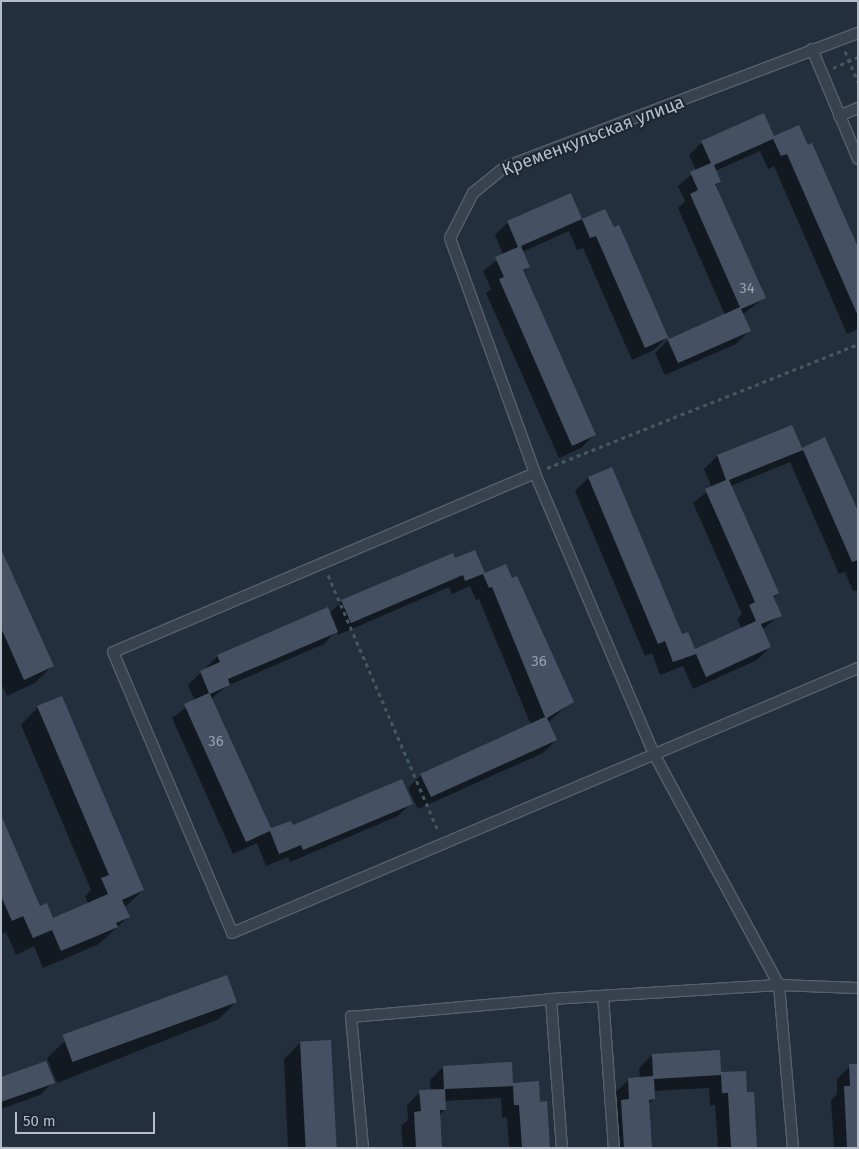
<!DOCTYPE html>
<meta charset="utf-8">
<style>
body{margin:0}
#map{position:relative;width:859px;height:1149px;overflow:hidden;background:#242f3e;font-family:"Fira Sans",sans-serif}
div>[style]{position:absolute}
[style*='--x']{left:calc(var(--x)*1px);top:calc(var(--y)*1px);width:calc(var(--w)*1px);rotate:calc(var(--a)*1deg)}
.shadow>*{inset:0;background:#0007}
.building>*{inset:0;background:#455162;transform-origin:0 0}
.path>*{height:3px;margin-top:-1.5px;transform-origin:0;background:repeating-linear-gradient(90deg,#44595c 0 4px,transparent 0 8px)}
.roads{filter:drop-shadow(1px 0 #565f6c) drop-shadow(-1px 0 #565f6c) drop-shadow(0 1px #565f6c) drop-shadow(0 -1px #565f6c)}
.service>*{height:10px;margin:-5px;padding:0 5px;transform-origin:5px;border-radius:5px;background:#38414e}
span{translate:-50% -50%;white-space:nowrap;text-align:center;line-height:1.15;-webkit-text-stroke:4px #1d2633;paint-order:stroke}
.number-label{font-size:15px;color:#98a1af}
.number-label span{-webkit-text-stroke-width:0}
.street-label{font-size:18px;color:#b4bcc9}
.frame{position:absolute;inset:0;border:2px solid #b4bcc9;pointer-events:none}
.scale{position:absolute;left:15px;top:1112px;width:140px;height:22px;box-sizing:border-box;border:2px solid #b4bcc9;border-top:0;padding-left:6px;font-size:15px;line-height:18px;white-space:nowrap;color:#b4bcc9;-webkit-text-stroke:4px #1d2633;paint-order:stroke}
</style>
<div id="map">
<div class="shadow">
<div style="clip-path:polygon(798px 126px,858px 250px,858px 329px,847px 334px,774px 166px,768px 169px,760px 151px,715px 171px,720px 181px,715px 186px,764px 298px,742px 315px,749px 331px,736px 344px,665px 375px,655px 353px,668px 340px,725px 315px,678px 208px,685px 201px,678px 186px,696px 171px,689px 155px,702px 142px,773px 137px)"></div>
<div style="clip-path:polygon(570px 195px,582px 221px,605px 211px,667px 337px,654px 350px,632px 360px,583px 248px,577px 250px,569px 231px,522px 252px,528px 267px,523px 272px,594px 435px,581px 448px,559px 458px,486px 293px,491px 289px,483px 271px,503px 255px,495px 235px,508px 222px)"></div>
<div style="clip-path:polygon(791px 426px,801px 449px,824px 439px,858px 514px,858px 590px,853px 591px,845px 572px,839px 574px,790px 462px,731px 486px,777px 593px,773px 598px,780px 615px,762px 630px,770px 647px,757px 660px,693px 689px,683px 666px,660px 675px,652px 653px,645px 656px,575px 491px,588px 478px,611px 469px,681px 635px,694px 651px,742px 629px,737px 619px,742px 614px,693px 503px,712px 488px,704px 469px,717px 456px)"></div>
<div style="clip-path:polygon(1px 552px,52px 666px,35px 683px,7px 696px,1px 683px)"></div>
<div style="clip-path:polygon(474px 552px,484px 575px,572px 702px,548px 722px,556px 740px,543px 753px,418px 809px,408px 788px,421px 775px,531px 725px,479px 599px,476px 600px,470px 586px,452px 594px,449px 587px,338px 635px,336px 631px,324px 644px,227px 686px,211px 699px,271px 830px,411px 803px,398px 816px,290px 862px,288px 857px,266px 866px,257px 843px,233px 854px,172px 718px,195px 701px,188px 685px,218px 656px,329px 614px,342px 601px)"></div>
<div style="clip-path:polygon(38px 707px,143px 890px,124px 908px,128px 917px,99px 944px,43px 968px,34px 946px,16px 955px,6px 932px,1px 935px,1px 819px,39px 908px,52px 919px,88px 904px,85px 896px,91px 890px,21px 725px)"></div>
<div style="clip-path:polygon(236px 1002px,219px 1019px,57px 1083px,47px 1058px,65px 1041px)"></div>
<div style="clip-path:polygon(301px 1042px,335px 1148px,288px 1148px,284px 1059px)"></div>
<div style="clip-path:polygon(652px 1055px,720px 1074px,746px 1093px,756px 1148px,718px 1148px,715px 1105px,710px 1106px,709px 1088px,653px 1091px,654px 1099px,648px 1104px,651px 1148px,611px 1148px,609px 1114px,616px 1106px,616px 1092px,629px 1079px,640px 1078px,639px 1068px)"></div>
<div style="clip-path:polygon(850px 1066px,858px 1148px,834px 1148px,831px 1100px,837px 1094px,837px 1079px)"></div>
<div style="clip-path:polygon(443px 1067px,512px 1084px,539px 1103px,548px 1148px,509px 1148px,507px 1117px,502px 1118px,501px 1098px,445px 1101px,445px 1109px,439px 1116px,440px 1148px,403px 1148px,401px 1126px,408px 1120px,407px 1105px,420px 1092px,431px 1091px,430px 1080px)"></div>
<div style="clip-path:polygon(1px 1079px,53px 1082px,40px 1095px,1px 1109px)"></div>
</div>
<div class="building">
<div style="clip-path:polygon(764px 113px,774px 136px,799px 125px,808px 145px,812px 143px,858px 247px,858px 316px,787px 154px,781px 156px,773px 139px,714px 165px,721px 182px,715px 184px,766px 298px,741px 309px,751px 331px,678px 363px,667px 338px,645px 348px,596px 236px,590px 238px,582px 219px,521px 246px,530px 267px,523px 270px,596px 435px,572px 446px,499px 279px,504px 277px,495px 257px,518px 247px,507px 221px,571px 193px,582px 219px,605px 209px,614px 227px,619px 225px,669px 339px,740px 307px,690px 194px,698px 190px,690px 172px,711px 163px,701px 141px)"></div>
<div style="clip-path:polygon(792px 425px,802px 448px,825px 437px,858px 511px,858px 560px,852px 562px,803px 450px,729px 480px,779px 593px,773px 596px,782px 616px,761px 624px,771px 647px,706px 677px,696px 654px,673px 662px,665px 641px,658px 644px,588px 477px,612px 467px,682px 634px,688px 632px,695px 649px,756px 621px,749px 605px,755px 602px,705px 489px,726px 480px,717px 455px)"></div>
<div style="clip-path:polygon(1px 549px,54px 666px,24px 680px,1px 628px)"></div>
<div style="clip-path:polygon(475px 550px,485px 573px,506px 564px,512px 578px,517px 576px,574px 702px,547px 718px,557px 740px,431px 797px,420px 774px,545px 717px,492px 587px,489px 588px,483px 574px,465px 581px,463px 575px,351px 623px,341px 600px,453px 553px,455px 558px)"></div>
<div style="clip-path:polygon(328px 607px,338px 632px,228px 679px,230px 685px,210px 694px,271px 828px,291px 821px,293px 825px,402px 779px,413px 804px,303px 850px,301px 845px,279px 854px,270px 831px,246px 842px,184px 704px,209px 693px,200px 671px,220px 662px,217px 655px)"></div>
<div style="clip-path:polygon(62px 696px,144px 890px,122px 900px,130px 917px,116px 923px,118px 927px,61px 951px,52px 930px,33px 938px,23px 916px,12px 921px,1px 896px,1px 815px,40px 906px,47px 903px,53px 918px,108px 894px,101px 878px,109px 875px,37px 706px)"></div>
<div style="left:227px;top:975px;width:29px;height:175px;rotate:70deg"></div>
<div style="left:331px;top:1040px;width:108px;height:31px;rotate:87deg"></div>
<div style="clip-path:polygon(720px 1050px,721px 1072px,746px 1071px,747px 1092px,754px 1092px,757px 1148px,731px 1148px,728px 1093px,722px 1093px,721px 1075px,654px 1079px,655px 1099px,649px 1100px,652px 1148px,624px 1148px,621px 1100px,629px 1099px,628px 1078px,653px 1076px,652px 1054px)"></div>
<div style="clip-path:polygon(46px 1061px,55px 1083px,1px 1102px,1px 1077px)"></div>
<div style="clip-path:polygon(512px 1062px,513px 1083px,539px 1081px,540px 1102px,547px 1101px,550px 1148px,522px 1148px,519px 1105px,514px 1105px,513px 1086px,445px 1089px,446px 1110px,440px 1110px,442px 1148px,416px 1148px,414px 1112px,421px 1111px,419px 1090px,444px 1089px,443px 1066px)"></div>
<div style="clip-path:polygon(849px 1064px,858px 1064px,858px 1148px,847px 1148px,844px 1086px,850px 1086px)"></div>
</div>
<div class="path">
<div style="--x:845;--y:51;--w:34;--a:67"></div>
<div style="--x:833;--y:68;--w:27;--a:-24"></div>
<div style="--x:547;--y:468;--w:335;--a:-21.7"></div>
<div style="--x:328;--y:575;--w:279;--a:66.7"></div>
</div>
<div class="roads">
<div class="service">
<div style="--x:812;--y:49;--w:119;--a:67.3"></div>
<div style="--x:839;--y:116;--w:21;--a:-23"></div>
<div style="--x:535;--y:473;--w:458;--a:157"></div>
<div style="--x:113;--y:652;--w:305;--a:67"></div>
<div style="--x:232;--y:933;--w:680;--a:-22.94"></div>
<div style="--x:603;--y:996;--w:152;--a:85.9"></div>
<div style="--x:551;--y:999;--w:149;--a:85.8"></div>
<div style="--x:363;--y:1148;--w:132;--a:-95.2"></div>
<div style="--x:351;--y:1017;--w:201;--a:-5.1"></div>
<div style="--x:551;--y:999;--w:228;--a:-3.5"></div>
<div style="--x:779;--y:985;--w:79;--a:2.2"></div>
<div style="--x:793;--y:1148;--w:164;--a:-94.9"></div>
<div style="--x:779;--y:985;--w:263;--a:-118.4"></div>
<div style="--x:654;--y:754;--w:305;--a:-113"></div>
<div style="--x:535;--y:473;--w:250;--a:-109.9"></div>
<div style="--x:450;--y:238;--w:51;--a:-62.9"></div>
<div style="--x:473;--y:193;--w:41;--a:-39.1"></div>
<div style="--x:505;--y:167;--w:378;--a:-20.8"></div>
</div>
</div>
<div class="number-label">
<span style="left:747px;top:289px">34</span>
<span style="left:539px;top:662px">36</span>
<span style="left:216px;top:742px">36</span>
</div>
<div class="street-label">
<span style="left:593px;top:136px;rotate:-21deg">Кременкульская улица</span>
</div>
<div class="frame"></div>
<div class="scale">50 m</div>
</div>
